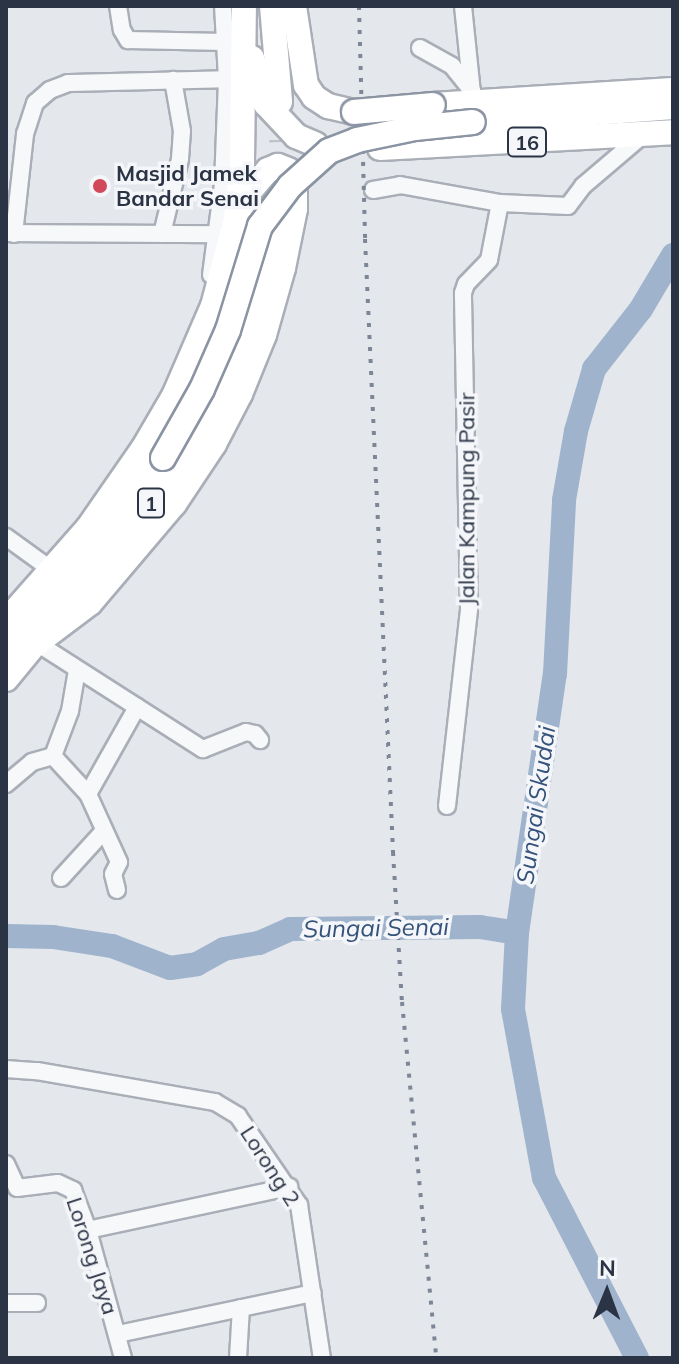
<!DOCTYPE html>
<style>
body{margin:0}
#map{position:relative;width:679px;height:1364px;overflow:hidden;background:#e4e7ec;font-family:Mulish,sans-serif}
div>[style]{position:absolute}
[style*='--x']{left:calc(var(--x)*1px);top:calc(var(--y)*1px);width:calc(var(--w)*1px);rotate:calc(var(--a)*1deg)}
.river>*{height:24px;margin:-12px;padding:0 12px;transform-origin:12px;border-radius:12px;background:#9fb4cc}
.highway-tunnel>*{height:24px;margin-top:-12px;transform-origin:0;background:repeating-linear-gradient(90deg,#bfc3cb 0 24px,transparent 0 36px)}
.roads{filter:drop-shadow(2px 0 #a9aeb7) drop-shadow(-2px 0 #a9aeb7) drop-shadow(0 2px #a9aeb7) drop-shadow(0 -2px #a9aeb7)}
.minor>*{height:16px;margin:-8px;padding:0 8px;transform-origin:8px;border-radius:8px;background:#f7f8fa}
.highway>*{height:24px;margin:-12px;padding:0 12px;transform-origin:12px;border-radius:12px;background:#fff}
.rail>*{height:4px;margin-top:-2px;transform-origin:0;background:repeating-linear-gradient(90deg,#7d8696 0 4px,transparent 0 12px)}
.bridges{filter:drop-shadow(2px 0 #8b94a3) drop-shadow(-2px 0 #8b94a3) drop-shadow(0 2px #8b94a3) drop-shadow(0 -2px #8b94a3)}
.highway-bridge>*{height:24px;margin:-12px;padding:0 12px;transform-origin:12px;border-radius:12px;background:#fff}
.dots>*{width:22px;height:22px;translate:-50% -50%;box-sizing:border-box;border:4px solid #f4f6f9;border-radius:50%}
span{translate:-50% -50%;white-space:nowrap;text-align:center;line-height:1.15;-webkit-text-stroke:7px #f4f6f9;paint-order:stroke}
.shield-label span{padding:2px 6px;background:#f4f6f9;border:2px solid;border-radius:6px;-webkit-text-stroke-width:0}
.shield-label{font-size:20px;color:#2b3445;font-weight:700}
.poi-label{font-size:22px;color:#2b3445;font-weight:700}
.left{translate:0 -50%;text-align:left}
.street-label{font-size:22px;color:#2b3445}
.water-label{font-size:24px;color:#34527a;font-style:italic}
.frame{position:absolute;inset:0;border:8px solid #2b3445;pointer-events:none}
.north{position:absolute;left:567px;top:1252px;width:80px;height:80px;-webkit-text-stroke:6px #f4f6f9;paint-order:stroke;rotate:1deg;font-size:22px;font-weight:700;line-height:32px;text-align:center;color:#2b3445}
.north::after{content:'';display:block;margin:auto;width:28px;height:36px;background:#2b3445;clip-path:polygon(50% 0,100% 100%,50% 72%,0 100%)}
</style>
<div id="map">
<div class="river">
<div style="--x:6;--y:936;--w:47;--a:1.2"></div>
<div style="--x:53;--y:937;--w:60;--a:8.7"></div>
<div style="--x:112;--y:946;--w:62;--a:20.8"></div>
<div style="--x:170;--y:968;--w:27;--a:-8"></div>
<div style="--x:197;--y:964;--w:31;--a:-29"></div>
<div style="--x:224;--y:949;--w:36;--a:-10"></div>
<div style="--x:259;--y:943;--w:34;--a:-24"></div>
<div style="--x:290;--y:929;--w:190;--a:-0.6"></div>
<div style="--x:480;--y:927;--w:37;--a:9"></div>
<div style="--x:637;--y:1358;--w:203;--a:-117.3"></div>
<div style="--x:544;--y:1178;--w:172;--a:-100.4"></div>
<div style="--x:513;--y:1009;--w:76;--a:-87"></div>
<div style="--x:517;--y:933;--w:262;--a:-81.7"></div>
<div style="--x:555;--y:674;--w:174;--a:-87"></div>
<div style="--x:564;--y:500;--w:70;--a:-80.1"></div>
<div style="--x:576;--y:431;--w:65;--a:-73.8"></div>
<div style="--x:594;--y:369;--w:76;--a:-51.9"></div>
<div style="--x:641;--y:309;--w:63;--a:-59.3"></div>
</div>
<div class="highway-tunnel">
<div style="--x:280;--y:104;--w:38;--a:88"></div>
</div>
<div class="roads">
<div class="minor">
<div style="--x:118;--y:6;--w:24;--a:81"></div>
<div style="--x:122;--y:30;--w:12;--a:59"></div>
<div style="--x:128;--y:40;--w:97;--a:1.2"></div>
<div style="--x:463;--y:6;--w:97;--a:84.1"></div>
<div style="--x:420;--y:48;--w:37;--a:29"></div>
<div style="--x:452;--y:66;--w:32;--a:51"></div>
<div style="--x:373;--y:190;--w:27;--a:-10"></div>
<div style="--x:400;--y:185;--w:102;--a:10.2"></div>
<div style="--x:500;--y:203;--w:68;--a:2.5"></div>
<div style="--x:568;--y:206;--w:25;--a:-53"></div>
<div style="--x:583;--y:186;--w:80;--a:-40.4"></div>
<div style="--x:6;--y:233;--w:210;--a:0.3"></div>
<div style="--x:14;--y:234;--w:101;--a:-83.7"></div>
<div style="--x:25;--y:134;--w:33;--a:-72"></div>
<div style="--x:35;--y:103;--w:20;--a:-41"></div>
<div style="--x:50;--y:90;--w:19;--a:-21"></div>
<div style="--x:68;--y:83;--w:159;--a:-1.4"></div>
<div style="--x:162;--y:234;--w:77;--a:-76.5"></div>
<div style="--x:180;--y:159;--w:28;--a:-86"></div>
<div style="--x:182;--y:131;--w:52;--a:-100"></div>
<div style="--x:211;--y:275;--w:92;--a:-82.5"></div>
<div style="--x:223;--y:184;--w:105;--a:-87.8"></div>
<div style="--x:227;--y:79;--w:73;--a:-93.1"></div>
<div style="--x:6;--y:537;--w:53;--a:35.8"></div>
<div style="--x:37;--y:643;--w:197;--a:32.6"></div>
<div style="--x:203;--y:749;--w:46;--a:-21.6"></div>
<div style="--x:246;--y:732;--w:9;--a:13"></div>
<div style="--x:255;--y:734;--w:8;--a:50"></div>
<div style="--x:53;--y:756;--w:48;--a:-69.3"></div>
<div style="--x:70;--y:711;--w:42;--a:-80.3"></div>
<div style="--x:6;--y:784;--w:34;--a:-40"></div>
<div style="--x:32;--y:762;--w:22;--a:-16"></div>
<div style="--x:53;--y:756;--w:52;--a:47.4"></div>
<div style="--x:447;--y:806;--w:198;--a:-83.6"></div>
<div style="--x:469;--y:609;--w:316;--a:-91.1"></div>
<div style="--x:463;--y:293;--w:9;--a:-72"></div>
<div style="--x:466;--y:284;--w:33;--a:-46"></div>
<div style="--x:489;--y:260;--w:58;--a:-79.1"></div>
<div style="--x:61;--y:878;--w:62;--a:-47.6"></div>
<div style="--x:117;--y:890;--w:16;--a:-104"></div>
<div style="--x:113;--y:874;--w:13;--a:-63"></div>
<div style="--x:119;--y:862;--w:75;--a:-114.5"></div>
<div style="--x:88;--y:794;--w:100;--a:-60.6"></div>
<div style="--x:6;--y:1069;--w:31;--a:4"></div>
<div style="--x:37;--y:1071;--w:181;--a:9.9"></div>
<div style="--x:215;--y:1102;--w:27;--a:31"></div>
<div style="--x:238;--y:1116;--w:108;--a:55.6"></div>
<div style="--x:299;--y:1205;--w:155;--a:81.5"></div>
<div style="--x:6;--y:1164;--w:26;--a:65"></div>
<div style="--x:17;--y:1188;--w:41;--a:-7"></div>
<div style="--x:58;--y:1183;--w:17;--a:25"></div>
<div style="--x:73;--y:1190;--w:43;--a:69.4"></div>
<div style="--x:88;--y:1230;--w:133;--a:74.7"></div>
<div style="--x:88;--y:1230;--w:206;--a:-12.1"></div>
<div style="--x:6;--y:1303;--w:31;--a:0"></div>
<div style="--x:118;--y:1334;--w:199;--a:-11.9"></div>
<div style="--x:238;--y:1358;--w:50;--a:-86.6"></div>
</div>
<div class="highway">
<div style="--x:272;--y:6;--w:96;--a:85.2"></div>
<div style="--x:294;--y:6;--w:80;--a:81.4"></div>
<div style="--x:306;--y:85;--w:14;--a:56"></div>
<div style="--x:314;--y:97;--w:17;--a:33"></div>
<div style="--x:328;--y:106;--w:27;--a:13"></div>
<div style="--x:252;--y:58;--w:48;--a:73.1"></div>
<div style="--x:266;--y:104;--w:44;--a:46.8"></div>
<div style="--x:296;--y:136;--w:21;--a:23"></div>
<div style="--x:433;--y:105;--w:240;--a:-3.6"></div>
<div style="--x:473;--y:122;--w:201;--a:-4.3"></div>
<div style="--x:380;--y:148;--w:293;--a:-3.1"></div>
<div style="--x:6;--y:621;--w:124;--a:-48.6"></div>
<div style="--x:88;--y:528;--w:96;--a:-55.2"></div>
<div style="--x:143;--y:449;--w:61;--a:-59.7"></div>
<div style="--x:174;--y:396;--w:98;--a:-66.6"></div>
<div style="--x:213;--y:306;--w:90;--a:-75.2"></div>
<div style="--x:236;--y:219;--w:56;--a:-83.9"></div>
<div style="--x:242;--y:163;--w:157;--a:-89.3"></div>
<div style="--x:37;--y:643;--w:66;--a:-37"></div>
<div style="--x:90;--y:603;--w:130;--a:-49.7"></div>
<div style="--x:174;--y:504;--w:72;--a:-56.3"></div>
<div style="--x:214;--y:444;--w:56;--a:-62.5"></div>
<div style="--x:240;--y:394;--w:64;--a:-67.9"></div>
<div style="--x:264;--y:335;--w:70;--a:-74.2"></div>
<div style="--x:283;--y:268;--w:60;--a:-78.5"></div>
<div style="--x:295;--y:209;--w:30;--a:-90"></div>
<div style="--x:295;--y:179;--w:11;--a:-128"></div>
<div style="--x:288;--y:170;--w:11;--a:-158"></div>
<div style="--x:278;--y:166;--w:11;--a:158"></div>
<div style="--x:268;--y:170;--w:28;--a:131"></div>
<div style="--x:250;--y:191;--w:21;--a:115"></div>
<div style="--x:6;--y:649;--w:247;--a:-50.6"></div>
<div style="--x:6;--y:679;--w:237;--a:-50.5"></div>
<div style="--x:157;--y:496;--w:77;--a:-56.1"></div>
<div style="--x:200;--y:432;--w:94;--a:-65.4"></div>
<div style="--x:239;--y:347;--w:81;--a:-72"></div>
<div style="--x:264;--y:270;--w:58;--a:-78.1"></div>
</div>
</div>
<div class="rail">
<div style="--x:359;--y:6;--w:233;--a:88.5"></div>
<div style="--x:365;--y:239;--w:614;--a:87.38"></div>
<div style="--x:393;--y:852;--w:150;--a:86.6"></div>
<div style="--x:402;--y:1002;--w:358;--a:84.5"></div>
</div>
<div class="bridges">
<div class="highway-bridge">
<div style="--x:354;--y:112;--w:79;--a:-5.1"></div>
<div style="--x:163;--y:458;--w:79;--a:-60.5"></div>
<div style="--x:202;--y:389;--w:64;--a:-66.2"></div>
<div style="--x:228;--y:330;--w:109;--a:-72.9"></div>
<div style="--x:260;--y:226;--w:50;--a:-53.1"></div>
<div style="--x:290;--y:186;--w:52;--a:-41.9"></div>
<div style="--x:329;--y:151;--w:30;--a:-21"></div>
<div style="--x:357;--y:140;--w:59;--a:-11.7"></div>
<div style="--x:415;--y:128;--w:58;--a:-5.9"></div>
</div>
</div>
<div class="dots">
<div style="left:100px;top:186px;background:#d1495b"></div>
</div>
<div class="shield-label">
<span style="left:527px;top:142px">16</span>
<span style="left:151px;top:503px">1</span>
</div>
<div class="poi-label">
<span class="left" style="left:116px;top:186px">Masjid Jamek<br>Bandar Senai</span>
</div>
<div class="street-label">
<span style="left:467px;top:499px;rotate:-90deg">Jalan Kampung Pasir</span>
<span style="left:270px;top:1166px;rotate:57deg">Lorong 2</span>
<span style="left:92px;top:1256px;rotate:72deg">Lorong Jaya</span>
</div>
<div class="water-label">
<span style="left:536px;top:805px;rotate:-82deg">Sungai Skudai</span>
<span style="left:376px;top:928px;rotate:-1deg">Sungai Senai</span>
</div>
<div class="frame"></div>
<div class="north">N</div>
</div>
